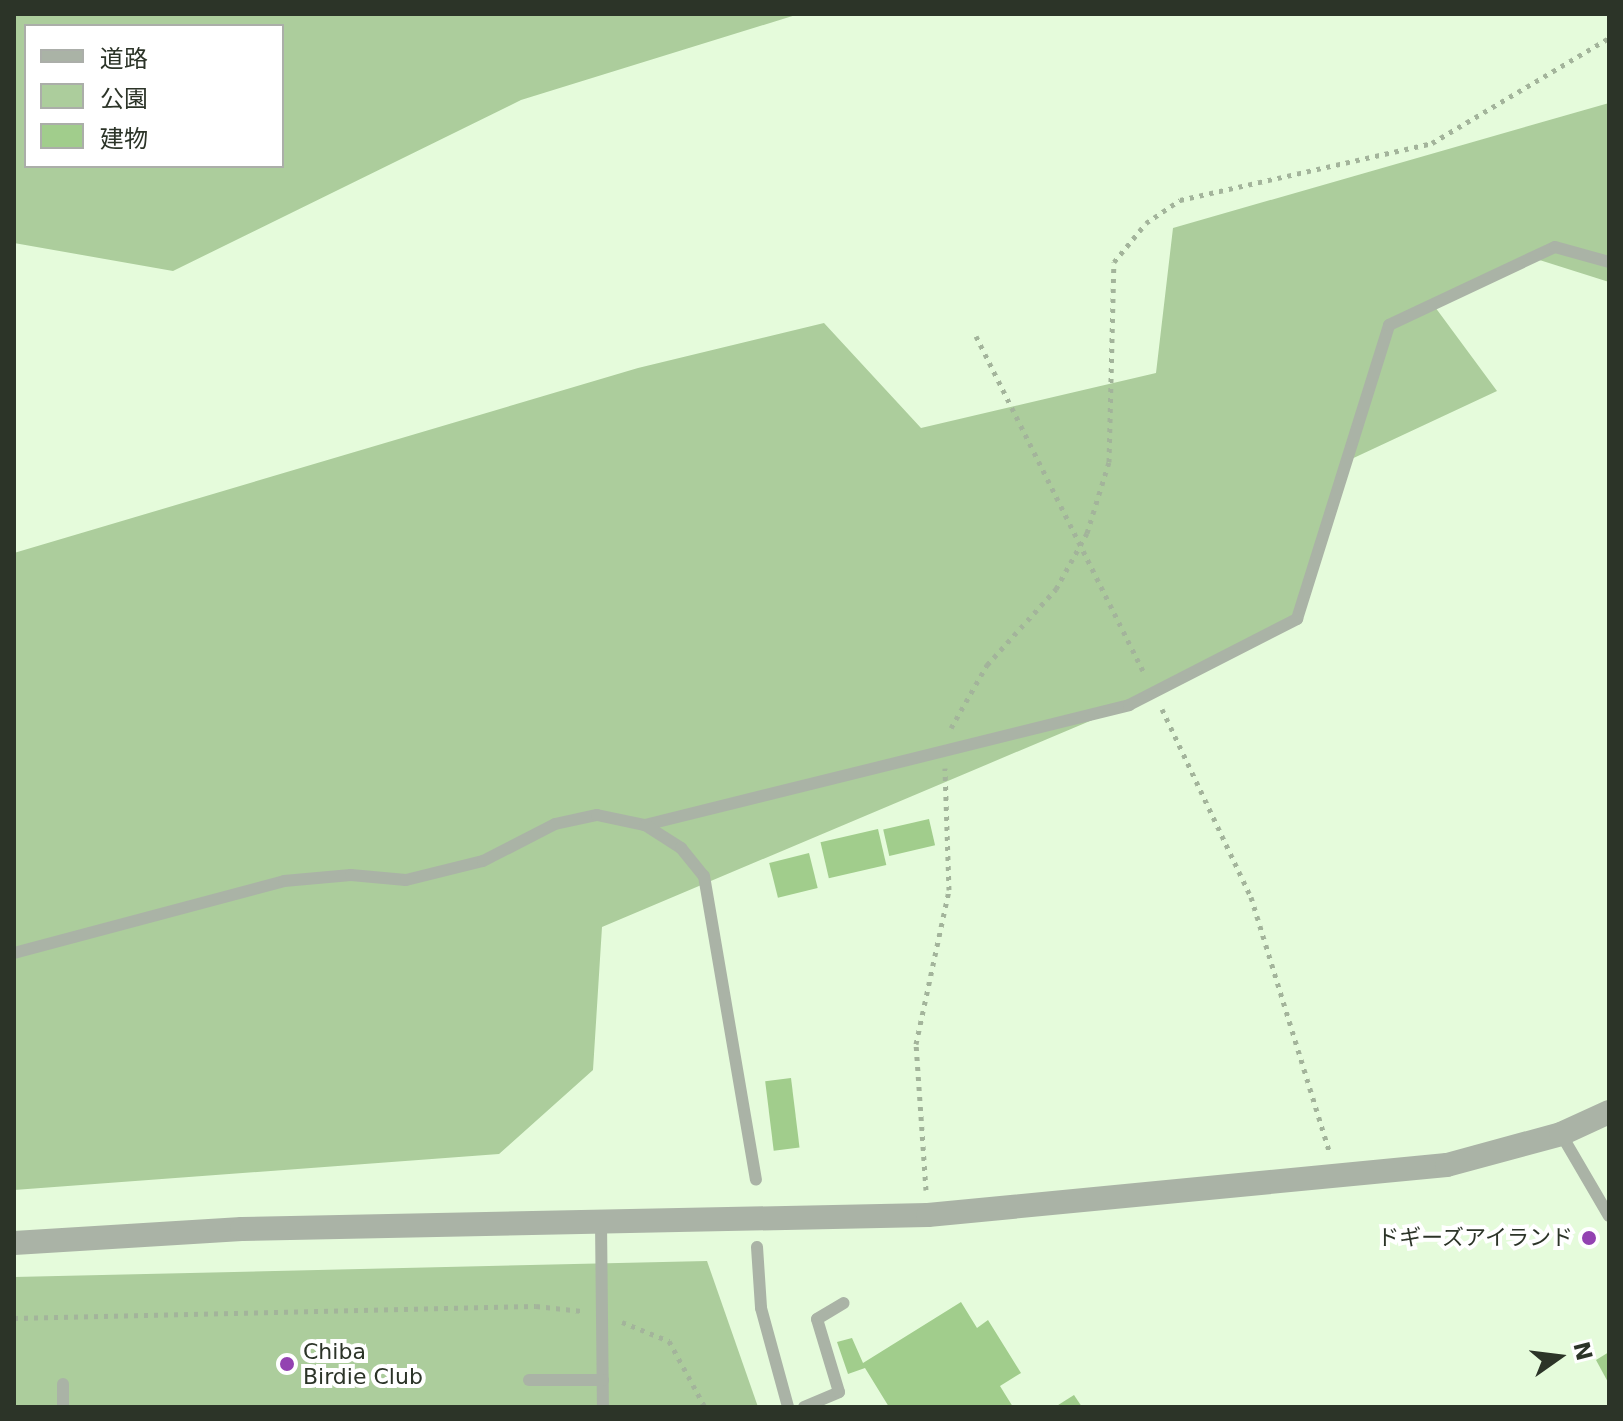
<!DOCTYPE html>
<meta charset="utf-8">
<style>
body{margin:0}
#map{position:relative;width:1623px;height:1421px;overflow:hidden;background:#e5fbdb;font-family:"DejaVu Sans","Noto Sans JP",sans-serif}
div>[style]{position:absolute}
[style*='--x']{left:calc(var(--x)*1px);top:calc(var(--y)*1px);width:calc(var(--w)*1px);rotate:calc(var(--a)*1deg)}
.green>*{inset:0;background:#accd9c}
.building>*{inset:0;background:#a1cd8c;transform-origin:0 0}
.path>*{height:5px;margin-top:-2.5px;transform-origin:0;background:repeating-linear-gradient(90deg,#a3b49b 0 4px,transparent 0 10px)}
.service>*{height:12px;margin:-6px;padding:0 6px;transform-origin:6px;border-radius:6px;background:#aab3a6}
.minor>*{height:24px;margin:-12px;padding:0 12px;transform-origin:12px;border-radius:12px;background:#aab3a6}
.dots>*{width:22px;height:22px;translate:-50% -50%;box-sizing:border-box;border:4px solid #fff;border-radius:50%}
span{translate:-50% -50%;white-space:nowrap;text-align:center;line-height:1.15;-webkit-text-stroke:8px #fff;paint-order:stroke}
.poi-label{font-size:22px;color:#2c3428}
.right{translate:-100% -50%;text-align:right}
.left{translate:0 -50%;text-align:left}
.frame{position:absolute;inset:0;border:16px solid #2c3428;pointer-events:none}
.legend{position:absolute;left:24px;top:24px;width:260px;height:144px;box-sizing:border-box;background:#fff;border:2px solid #abaea9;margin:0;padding:10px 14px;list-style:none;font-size:24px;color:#2c3428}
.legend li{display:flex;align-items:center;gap:16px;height:40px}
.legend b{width:40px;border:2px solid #abaea9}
.north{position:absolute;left:1519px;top:1317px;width:80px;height:80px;-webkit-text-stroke:6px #fff;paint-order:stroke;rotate:76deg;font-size:22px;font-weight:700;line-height:32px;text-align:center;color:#2c3428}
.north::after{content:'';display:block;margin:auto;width:28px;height:36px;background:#2c3428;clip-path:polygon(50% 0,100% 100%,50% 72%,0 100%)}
</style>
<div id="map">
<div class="green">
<div style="clip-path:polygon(evenodd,14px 14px,799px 14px,521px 100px,173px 271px,14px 243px,14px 14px,26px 26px,282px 26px,282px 166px,26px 166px,26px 26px)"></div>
<div style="clip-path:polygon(1609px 103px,1609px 282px,1530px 257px,1435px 307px,1497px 391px,1345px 462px,1297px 619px,1187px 680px,602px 927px,593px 1070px,499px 1154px,14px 1190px,14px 553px,638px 368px,824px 323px,921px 428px,1156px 373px,1173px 228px)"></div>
<div style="clip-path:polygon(707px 1261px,758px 1407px,14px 1407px,14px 1277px)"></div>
</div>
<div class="building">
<div style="left:929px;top:819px;width:27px;height:47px;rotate:77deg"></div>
<div style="left:878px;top:829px;width:37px;height:59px;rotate:77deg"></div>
<div style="left:809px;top:853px;width:36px;height:41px;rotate:76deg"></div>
<div style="left:791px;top:1078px;width:70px;height:26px;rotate:83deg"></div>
<div style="clip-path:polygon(961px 1302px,977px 1328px,988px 1320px,1021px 1373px,1000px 1386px,1013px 1407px,889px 1407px,865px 1368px,848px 1374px,837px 1342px,852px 1338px,863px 1363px)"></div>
<div style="clip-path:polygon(1609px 1352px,1609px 1384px,1596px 1360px)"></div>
<div style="clip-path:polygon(1074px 1395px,1082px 1407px,1055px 1407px)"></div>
</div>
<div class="path">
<div style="--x:976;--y:336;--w:379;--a:63.5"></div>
<div style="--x:1162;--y:709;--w:208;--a:64.7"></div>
<div style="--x:1251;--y:897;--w:266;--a:72.9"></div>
<div style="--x:951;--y:728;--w:73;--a:-60.3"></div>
<div style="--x:987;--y:665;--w:103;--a:-47.8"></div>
<div style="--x:1056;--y:589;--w:64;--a:-61"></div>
<div style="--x:1087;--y:533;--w:74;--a:-72.8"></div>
<div style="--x:1109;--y:462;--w:200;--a:-88.6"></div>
<div style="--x:1114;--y:262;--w:50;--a:-50.6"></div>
<div style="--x:1146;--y:223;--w:41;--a:-34.1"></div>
<div style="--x:1180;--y:200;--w:258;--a:-12.7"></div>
<div style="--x:1432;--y:143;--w:206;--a:-30.7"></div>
<div style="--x:926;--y:1190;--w:146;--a:-93.9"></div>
<div style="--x:916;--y:1044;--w:157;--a:-77.9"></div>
<div style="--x:949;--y:890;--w:122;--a:-91.9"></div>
<div style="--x:14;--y:1318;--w:522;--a:-1.32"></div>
<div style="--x:536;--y:1306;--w:46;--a:6.2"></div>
<div style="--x:622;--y:1322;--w:51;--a:22"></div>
<div style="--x:669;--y:1341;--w:75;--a:61.4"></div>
</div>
<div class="service">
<div style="--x:645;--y:825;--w:499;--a:-13.9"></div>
<div style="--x:1129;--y:705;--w:189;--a:-27.1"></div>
<div style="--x:1297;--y:619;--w:308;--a:-72.6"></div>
<div style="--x:1389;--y:325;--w:183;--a:-25.2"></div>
<div style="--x:1555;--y:247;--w:56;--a:15.5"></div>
<div style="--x:14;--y:953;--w:279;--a:-14.9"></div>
<div style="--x:284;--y:881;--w:67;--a:-5.1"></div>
<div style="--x:351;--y:875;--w:55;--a:5.2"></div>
<div style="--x:406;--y:880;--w:79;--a:-13.9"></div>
<div style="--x:483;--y:861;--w:81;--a:-27.2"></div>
<div style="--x:555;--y:824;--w:43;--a:-12.1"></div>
<div style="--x:597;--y:815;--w:49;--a:11.8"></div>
<div style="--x:645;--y:825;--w:43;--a:32.6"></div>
<div style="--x:681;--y:848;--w:36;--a:51"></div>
<div style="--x:704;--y:876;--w:308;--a:80.3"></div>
<div style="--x:1561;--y:1134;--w:95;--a:59.7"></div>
<div style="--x:601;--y:1222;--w:185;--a:89.4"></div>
<div style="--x:757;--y:1247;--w:61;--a:86.2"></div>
<div style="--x:761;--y:1308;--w:103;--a:74.7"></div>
<div style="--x:529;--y:1380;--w:74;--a:0"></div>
<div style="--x:63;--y:1407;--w:23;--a:-90"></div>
<div style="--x:804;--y:1407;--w:38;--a:-23"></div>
<div style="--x:839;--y:1392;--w:76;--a:-106.8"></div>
<div style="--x:817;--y:1319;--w:31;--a:-31"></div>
</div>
<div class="minor">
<div style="--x:14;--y:1243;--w:228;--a:-3.5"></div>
<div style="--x:242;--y:1229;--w:686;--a:-1.17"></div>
<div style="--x:928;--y:1215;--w:521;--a:-5.5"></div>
<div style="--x:1447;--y:1165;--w:118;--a:-15.2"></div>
<div style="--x:1561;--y:1134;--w:53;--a:-24.6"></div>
</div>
<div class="dots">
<div style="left:1589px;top:1238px;background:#9342b1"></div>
<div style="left:287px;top:1364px;background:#9342b1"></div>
</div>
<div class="poi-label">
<span class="right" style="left:1573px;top:1238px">ドギーズアイランド</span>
<span class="left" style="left:303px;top:1364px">Chiba<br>Birdie Club</span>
</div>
<div class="frame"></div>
<ul class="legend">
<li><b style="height:10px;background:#aab3a6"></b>道路</li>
<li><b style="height:22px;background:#accd9c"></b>公園</li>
<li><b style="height:22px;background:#a1cd8c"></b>建物</li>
</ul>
<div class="north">N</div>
</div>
